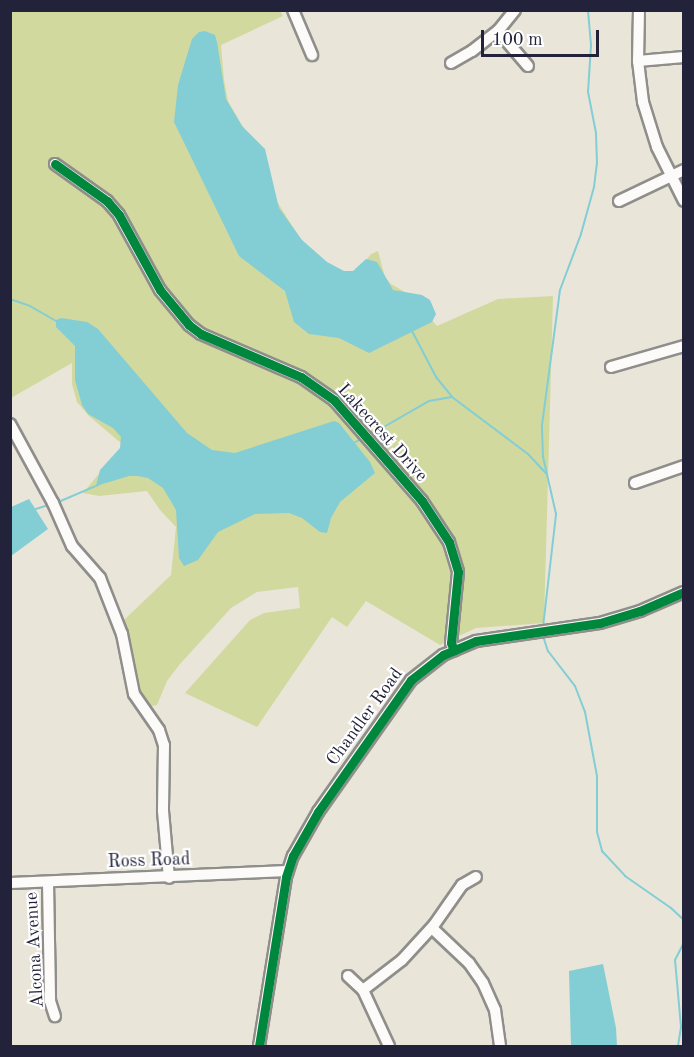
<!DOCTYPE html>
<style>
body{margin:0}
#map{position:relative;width:694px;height:1057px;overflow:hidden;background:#e9e6d9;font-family:"Old Standard TT",serif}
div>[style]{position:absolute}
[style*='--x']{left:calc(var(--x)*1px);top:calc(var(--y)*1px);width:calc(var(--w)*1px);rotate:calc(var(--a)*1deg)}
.green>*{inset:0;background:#d1d99f}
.water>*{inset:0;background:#83cdd4}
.stream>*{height:2px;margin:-1px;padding:0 1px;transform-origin:1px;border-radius:1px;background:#83cdd4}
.roads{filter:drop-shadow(2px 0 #8f8e8b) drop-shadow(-2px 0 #8f8e8b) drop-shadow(0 2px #8f8e8b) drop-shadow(0 -2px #8f8e8b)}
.minor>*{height:10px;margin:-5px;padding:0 5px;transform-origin:5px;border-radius:5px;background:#fcfbf9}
.cycleway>*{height:9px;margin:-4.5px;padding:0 4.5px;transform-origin:4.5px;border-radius:4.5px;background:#00873e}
span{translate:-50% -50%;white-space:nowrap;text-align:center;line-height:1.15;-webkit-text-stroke:4.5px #fff;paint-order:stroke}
.street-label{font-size:18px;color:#22223b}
.frame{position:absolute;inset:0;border:12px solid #22223b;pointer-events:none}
.scale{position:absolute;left:481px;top:30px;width:118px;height:27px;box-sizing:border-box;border:3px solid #22223b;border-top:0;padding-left:8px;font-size:18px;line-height:21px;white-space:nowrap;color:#22223b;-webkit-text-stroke:4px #fff;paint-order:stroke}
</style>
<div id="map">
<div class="green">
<div style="clip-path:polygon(11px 11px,280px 11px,283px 16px,221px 45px,224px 80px,228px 101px,246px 132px,273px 195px,299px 237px,319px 260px,353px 277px,371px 254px,378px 251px,385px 277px,391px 284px,410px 295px,437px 326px,498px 299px,553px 296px,544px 623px,476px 628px,440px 645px,366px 601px,347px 627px,332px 617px,257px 727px,185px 693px,250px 620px,264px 613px,300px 608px,298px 587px,257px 592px,231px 608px,180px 664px,167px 681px,157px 705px,147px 707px,135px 705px,123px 621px,171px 575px,176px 527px,160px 510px,147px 491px,99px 496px,83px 493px,102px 470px,128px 449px,89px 416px,77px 402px,72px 384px,72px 363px,11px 398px)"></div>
</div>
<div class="water">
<div style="clip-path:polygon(205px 31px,215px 35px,217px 42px,226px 99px,242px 126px,265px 149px,279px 208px,302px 240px,327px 262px,344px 271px,353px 271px,366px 259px,377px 262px,393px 290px,422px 295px,430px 300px,436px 314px,432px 322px,369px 353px,339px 338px,309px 334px,294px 322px,285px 291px,239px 256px,174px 122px,178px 85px,192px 39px,199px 32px)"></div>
<div style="clip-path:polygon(61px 318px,87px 322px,98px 329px,187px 433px,212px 450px,235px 453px,334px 421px,339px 423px,370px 462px,375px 473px,340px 502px,331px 518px,327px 533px,320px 532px,302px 518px,289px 513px,255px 514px,218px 532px,198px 560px,184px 566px,179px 558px,176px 510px,163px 488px,148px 478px,138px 476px,129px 476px,96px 486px,100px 470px,120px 448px,121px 437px,113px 428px,88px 414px,82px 405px,75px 380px,75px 346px,56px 327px,56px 320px)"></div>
<div style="clip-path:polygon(29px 499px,48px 529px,11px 556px,11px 507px)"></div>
<div style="clip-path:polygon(603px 964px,616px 1028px,617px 1046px,571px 1046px,569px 971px)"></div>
</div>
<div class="stream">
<div style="--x:10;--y:299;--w:21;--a:19"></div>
<div style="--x:30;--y:306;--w:30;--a:30"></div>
<div style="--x:412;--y:331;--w:52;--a:62.4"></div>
<div style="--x:436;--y:377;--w:26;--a:51"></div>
<div style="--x:452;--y:397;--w:95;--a:36.9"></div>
<div style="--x:528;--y:454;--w:26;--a:47"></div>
<div style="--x:368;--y:436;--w:70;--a:-29.8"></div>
<div style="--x:429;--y:401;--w:23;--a:-10"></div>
<div style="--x:352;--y:444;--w:13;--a:-29"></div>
<div style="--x:56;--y:503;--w:46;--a:-23.2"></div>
<div style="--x:36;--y:509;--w:16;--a:-18"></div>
<div style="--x:543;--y:627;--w:114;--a:-83.4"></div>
<div style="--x:556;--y:514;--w:58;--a:-102.8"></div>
<div style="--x:543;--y:457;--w:32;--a:-92"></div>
<div style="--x:542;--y:425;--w:136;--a:-82.4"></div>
<div style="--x:560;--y:290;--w:60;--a:-69.4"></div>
<div style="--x:581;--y:234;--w:49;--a:-74.5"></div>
<div style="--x:594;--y:187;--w:24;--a:-83"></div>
<div style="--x:597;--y:163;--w:30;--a:-92"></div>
<div style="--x:596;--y:133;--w:42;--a:-101"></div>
<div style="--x:588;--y:92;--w:47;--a:-86.3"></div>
<div style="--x:591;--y:45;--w:35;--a:-95"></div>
<div style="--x:543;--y:636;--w:16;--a:72"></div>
<div style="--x:548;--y:651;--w:44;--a:52.4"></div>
<div style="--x:575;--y:686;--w:28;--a:69"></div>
<div style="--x:585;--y:712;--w:65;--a:79.4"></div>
<div style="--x:597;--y:776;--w:56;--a:90"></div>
<div style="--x:597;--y:832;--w:20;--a:75"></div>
<div style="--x:602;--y:851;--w:34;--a:47"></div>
<div style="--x:625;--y:876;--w:56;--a:34.8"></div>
<div style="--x:671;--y:908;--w:18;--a:43"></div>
<div style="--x:678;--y:1046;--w:19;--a:-81"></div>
<div style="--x:681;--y:1027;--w:67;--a:-95.1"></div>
<div style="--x:675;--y:960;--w:20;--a:-63"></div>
</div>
<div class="roads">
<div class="minor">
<div style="--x:293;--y:10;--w:49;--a:67.1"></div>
<div style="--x:639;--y:10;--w:51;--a:91.1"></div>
<div style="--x:638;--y:61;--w:41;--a:83"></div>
<div style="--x:643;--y:102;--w:47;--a:72.7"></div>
<div style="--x:657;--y:147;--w:60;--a:63.4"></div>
<div style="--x:498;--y:31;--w:46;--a:49.4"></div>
<div style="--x:638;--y:61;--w:46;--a:-5"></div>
<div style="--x:451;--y:63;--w:24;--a:-30"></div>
<div style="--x:472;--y:51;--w:33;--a:-38"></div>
<div style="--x:498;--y:31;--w:27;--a:-51"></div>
<div style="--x:55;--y:164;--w:64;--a:35.4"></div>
<div style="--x:107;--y:201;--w:18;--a:49"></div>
<div style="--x:119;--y:215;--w:85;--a:61.3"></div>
<div style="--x:160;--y:290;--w:45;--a:50.4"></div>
<div style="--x:189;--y:325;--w:15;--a:37"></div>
<div style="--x:201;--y:334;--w:109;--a:23.3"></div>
<div style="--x:301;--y:377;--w:40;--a:34.9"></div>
<div style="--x:334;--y:400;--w:134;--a:48.9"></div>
<div style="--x:422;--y:501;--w:49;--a:56.6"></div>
<div style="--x:449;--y:542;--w:31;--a:73"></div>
<div style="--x:458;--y:572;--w:71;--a:95.6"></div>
<div style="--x:451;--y:643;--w:8;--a:67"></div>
<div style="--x:619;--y:201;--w:72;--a:-25.5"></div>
<div style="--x:611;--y:367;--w:76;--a:-16"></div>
<div style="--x:10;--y:424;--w:90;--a:61.4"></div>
<div style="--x:53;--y:503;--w:47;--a:66.2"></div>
<div style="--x:72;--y:546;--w:43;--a:48.8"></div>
<div style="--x:100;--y:578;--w:60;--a:68.6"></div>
<div style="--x:122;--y:634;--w:61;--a:78.7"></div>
<div style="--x:134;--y:694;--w:44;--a:55.2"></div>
<div style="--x:159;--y:730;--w:16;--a:72"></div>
<div style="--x:164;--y:745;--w:66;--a:90.9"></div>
<div style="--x:163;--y:811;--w:67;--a:84.9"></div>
<div style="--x:635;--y:483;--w:52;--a:-19.1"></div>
<div style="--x:48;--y:882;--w:119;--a:89"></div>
<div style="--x:50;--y:1001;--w:16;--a:72"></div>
<div style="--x:10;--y:883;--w:278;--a:-2.5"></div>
<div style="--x:432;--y:928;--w:51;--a:43.4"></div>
<div style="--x:469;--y:963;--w:24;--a:55"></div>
<div style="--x:483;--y:983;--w:30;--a:66"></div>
<div style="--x:495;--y:1010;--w:36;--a:82"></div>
<div style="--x:348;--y:976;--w:21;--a:43"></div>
<div style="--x:363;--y:990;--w:62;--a:65.1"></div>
<div style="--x:363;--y:990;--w:49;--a:-37.6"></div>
<div style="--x:402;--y:960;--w:47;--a:-47.6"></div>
<div style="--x:434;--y:925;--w:49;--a:-55"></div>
<div style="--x:462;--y:885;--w:16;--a:-30"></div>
<div style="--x:259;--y:1046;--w:171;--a:-80.9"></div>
<div style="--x:286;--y:877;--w:22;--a:-72"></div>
<div style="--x:293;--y:856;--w:51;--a:-60.4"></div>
<div style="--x:318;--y:812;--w:161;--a:-54.8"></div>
<div style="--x:411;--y:680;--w:41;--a:-38"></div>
<div style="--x:443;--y:655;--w:36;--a:-23"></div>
<div style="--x:476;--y:641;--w:125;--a:-8.3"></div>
<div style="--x:600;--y:623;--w:42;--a:-16.7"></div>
<div style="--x:640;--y:611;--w:48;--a:-23.4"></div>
</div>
</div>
<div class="cycleway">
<div style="--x:55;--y:164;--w:64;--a:35.4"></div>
<div style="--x:107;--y:201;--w:18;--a:49"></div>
<div style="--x:119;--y:215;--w:85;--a:61.3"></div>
<div style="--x:160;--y:290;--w:45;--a:50.4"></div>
<div style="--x:189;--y:325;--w:15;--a:37"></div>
<div style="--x:201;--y:334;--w:109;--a:23.3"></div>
<div style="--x:301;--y:377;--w:40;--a:34.9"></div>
<div style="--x:334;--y:400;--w:134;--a:48.9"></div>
<div style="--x:422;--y:501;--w:49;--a:56.6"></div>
<div style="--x:449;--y:542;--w:31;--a:73"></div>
<div style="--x:458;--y:572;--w:71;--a:95.6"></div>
<div style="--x:451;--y:643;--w:8;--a:67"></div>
<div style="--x:259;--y:1046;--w:171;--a:-80.9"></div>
<div style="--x:286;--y:877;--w:22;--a:-72"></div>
<div style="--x:293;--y:856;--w:51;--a:-60.4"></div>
<div style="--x:318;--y:812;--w:161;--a:-54.8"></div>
<div style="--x:411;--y:680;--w:41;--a:-38"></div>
<div style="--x:443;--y:655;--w:36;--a:-23"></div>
<div style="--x:476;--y:641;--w:125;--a:-8.3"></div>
<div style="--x:600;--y:623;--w:42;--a:-16.7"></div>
<div style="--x:640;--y:611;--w:48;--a:-23.4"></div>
</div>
<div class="street-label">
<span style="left:382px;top:433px;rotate:48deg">Lakecrest Drive</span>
<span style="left:365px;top:717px;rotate:-54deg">Chandler Road</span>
<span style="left:149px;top:861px;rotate:-2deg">Ross Road</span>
<span style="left:35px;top:950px;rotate:-93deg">Alcona Avenue</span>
</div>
<div class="frame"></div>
<div class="scale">100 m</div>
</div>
